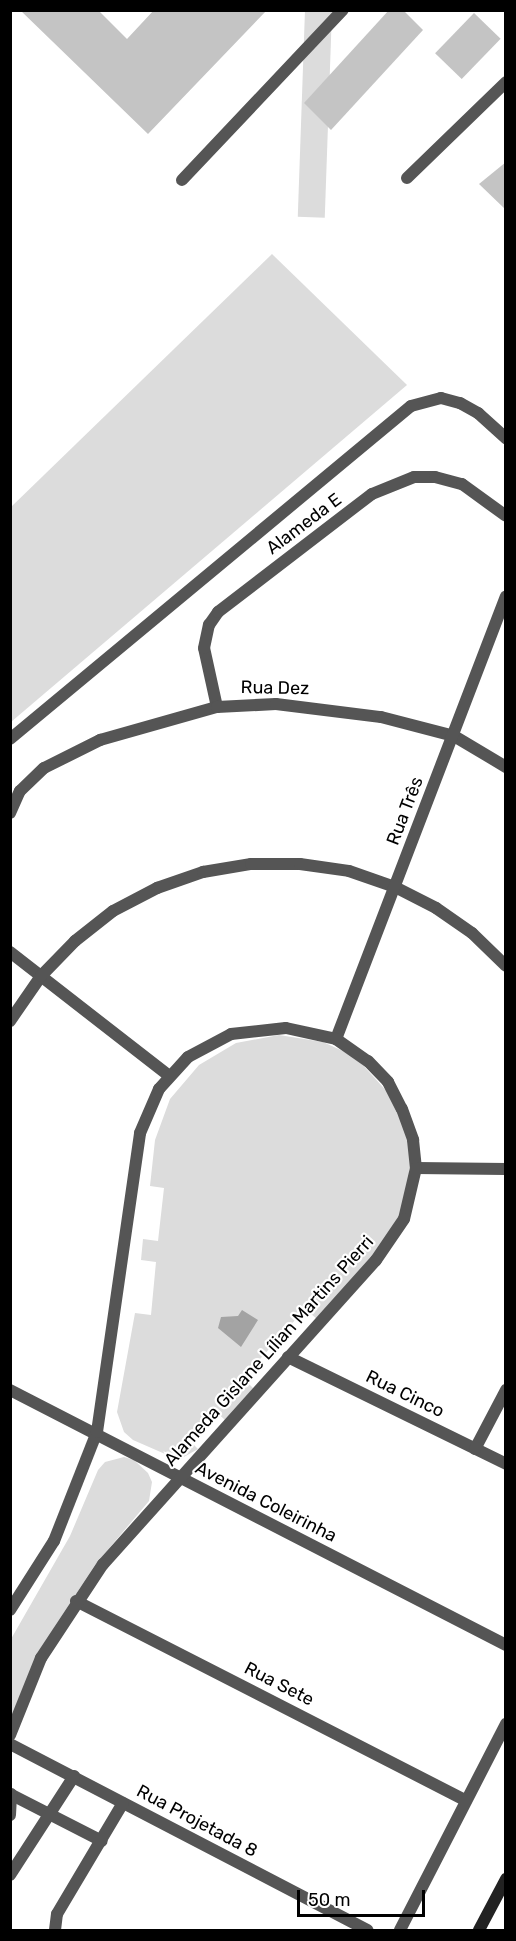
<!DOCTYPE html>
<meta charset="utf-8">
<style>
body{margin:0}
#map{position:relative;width:516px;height:1941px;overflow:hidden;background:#fff;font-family:Rubik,sans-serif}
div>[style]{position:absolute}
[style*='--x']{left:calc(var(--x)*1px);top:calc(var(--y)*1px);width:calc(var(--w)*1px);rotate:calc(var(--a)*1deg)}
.green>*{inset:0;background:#dcdcdc;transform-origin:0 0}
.water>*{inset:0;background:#a3a3a3}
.building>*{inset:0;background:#c4c4c4;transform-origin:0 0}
.street>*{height:12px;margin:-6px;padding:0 6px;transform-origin:6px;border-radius:6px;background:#555}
.secondary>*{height:12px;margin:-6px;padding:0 6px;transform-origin:6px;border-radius:6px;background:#222}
span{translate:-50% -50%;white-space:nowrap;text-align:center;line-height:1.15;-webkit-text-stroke:4.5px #fff;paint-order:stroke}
.street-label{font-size:18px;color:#000}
.frame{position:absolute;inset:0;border:12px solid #000;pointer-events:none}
.scale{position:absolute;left:297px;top:1890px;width:128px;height:27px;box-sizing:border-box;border:3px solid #000;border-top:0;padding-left:8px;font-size:18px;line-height:21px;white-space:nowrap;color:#000;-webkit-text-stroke:4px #fff;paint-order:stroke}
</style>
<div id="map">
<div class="green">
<div style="left:305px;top:10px;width:27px;height:207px;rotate:2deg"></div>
<div style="clip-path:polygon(272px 254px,407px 385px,11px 722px,11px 507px)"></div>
<div style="clip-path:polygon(279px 1035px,323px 1042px,343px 1051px,361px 1063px,391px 1096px,407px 1136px,411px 1158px,406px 1202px,387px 1241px,317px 1319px,305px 1309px,243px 1378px,254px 1389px,225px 1420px,213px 1409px,187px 1438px,198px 1449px,182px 1458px,172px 1457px,133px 1440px,124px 1432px,117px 1412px,135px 1313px,151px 1315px,156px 1262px,141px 1260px,143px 1239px,158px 1241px,164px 1188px,150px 1186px,155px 1140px,170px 1099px,199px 1065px,236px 1043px)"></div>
<div style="clip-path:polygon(124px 1457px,134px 1460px,148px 1473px,152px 1482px,149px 1501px,95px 1565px,55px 1626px,11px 1719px,11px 1639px,70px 1536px,98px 1470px,105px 1462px)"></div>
</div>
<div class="water">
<div style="clip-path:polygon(242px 1310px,258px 1320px,241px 1347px,218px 1328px,221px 1317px,238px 1316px)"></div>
</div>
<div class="building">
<div style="clip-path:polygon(20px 10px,98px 10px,127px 39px,154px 10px,267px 10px,148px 134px)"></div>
<div style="clip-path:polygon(389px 10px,403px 10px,423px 30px,331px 130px,304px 103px)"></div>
<div style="left:474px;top:13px;width:37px;height:56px;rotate:44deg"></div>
<div style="clip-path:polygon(506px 162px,506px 210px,479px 184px)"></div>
</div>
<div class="street">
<div style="--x:407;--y:178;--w:138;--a:-44.1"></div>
<div style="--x:182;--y:180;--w:234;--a:-46.6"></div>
<div style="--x:217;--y:707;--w:60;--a:-102.4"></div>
<div style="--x:204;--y:648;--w:24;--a:-78"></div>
<div style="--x:209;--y:625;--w:16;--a:-55"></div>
<div style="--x:218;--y:612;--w:194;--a:-37.5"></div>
<div style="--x:372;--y:494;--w:45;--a:-22"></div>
<div style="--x:414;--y:477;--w:21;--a:0"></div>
<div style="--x:435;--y:477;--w:28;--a:15"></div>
<div style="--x:462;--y:484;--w:54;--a:36"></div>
<div style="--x:10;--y:739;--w:521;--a:-39.71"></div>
<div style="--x:411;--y:406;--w:31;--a:-15"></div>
<div style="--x:441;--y:398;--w:20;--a:15"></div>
<div style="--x:460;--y:403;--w:21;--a:29"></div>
<div style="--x:478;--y:413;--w:38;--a:42"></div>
<div style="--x:10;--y:813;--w:24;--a:-66"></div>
<div style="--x:20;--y:791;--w:33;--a:-44"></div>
<div style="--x:44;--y:768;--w:63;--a:-26.6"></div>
<div style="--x:100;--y:740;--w:122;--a:-15.8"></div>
<div style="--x:217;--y:707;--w:59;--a:-2.9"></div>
<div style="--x:276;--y:704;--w:106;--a:7.1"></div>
<div style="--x:381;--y:717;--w:75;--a:14.6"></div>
<div style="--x:454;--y:736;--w:61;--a:30.8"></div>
<div style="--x:10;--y:952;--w:202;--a:37.9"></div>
<div style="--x:10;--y:1021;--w:55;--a:-55.4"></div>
<div style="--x:41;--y:976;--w:49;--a:-45.8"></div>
<div style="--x:75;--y:941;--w:48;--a:-38.3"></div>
<div style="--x:113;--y:911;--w:50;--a:-27.6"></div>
<div style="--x:157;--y:888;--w:49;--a:-19.2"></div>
<div style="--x:203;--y:872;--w:49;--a:-9.5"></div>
<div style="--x:251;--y:864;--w:49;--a:0"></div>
<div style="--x:300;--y:864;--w:49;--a:8.1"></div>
<div style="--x:349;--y:871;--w:49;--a:19.2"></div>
<div style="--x:395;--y:887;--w:46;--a:27.1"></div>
<div style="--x:436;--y:908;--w:44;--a:34.8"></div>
<div style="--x:472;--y:933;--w:47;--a:44.1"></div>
<div style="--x:336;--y:1039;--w:474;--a:-69"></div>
<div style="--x:416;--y:1168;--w:90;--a:0.6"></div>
<div style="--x:288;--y:1357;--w:243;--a:26.1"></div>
<div style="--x:10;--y:1390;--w:558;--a:27.21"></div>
<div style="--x:475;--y:1449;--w:67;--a:-62.3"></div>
<div style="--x:76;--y:1601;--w:437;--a:27.1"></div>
<div style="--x:10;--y:1610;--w:82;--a:-57.5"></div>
<div style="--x:54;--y:1541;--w:117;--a:-68.5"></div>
<div style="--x:97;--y:1432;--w:302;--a:-81.8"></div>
<div style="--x:140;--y:1133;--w:48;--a:-66.6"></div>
<div style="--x:159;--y:1089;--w:43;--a:-47.8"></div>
<div style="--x:188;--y:1057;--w:49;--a:-28.1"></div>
<div style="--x:231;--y:1034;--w:55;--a:-6.2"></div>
<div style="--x:286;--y:1028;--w:51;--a:12.4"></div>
<div style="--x:336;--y:1039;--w:39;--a:35"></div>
<div style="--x:368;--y:1061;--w:29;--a:46"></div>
<div style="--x:388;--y:1082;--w:30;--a:63"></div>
<div style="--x:402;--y:1109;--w:33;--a:70"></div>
<div style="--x:413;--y:1140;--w:28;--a:84"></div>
<div style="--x:416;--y:1168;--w:52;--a:103.2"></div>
<div style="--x:404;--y:1219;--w:50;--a:124.3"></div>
<div style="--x:376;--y:1260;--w:409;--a:131.9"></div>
<div style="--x:103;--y:1564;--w:113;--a:123.4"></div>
<div style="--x:41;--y:1658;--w:83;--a:111.9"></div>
<div style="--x:10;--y:1744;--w:403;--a:27.5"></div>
<div style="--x:10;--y:1794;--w:103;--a:27.1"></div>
<div style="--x:10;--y:1815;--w:21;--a:-87"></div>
<div style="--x:10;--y:1875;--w:118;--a:-57.1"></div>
<div style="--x:55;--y:1930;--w:16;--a:-83"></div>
<div style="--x:57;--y:1914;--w:129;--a:-59.3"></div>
<div style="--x:400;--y:1930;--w:232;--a:-62.8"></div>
</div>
<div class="secondary">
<div style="--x:479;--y:1930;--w:58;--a:-62.1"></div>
</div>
<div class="street-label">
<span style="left:304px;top:524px;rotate:-37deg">Alameda E</span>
<span style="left:275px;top:688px;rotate:1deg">Rua Dez</span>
<span style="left:405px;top:811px;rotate:-69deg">Rua Três</span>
<span style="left:269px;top:1351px;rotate:-48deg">Alameda Gislane Lílian Martins Pierri</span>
<span style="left:405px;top:1394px;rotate:26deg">Rua Cinco</span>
<span style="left:266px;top:1502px;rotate:27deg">Avenida Coleirinha</span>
<span style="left:279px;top:1684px;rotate:27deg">Rua Sete</span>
<span style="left:197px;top:1821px;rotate:28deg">Rua Projetada 8</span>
</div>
<div class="frame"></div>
<div class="scale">50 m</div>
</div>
